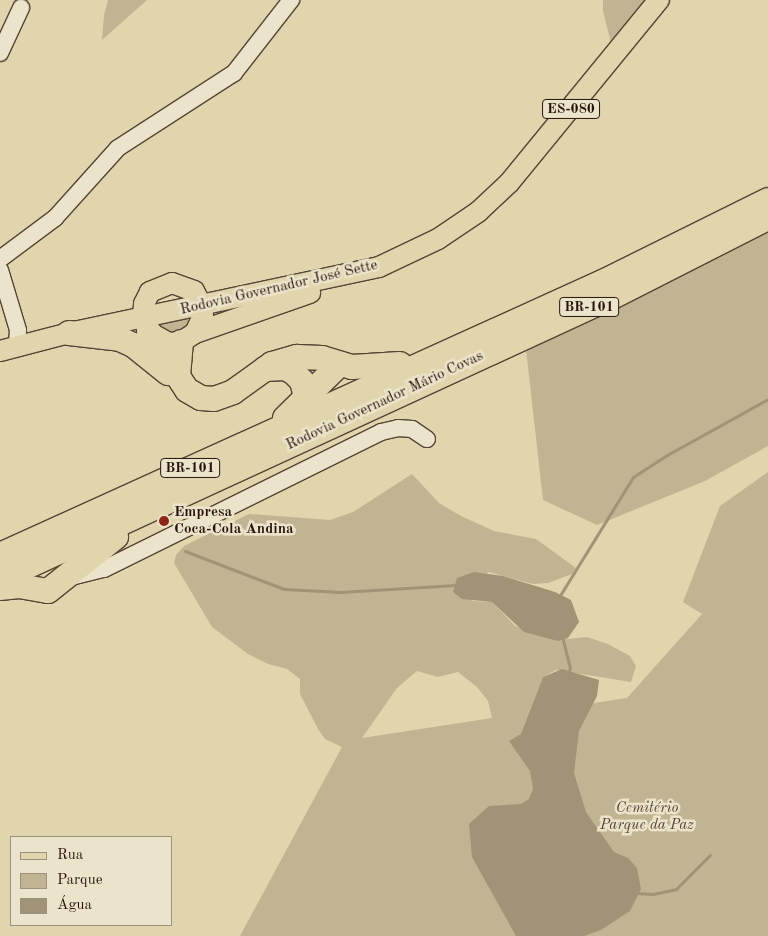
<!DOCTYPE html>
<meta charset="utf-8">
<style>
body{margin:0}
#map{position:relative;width:768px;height:936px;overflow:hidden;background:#e1d5ad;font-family:"Old Standard TT",serif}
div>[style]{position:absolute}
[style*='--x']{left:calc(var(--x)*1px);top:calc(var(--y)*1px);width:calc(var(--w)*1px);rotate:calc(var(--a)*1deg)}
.green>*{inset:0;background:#c1b492}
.water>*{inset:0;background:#a19376}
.stream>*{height:3px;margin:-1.5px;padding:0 1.5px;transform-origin:1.5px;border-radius:1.5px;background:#a19376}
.roads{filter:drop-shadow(1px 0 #554434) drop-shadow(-1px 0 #554434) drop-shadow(0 1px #554434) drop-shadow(0 -1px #554434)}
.minor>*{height:16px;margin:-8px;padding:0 8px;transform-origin:8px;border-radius:8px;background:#ece4ca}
.major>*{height:20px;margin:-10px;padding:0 10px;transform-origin:10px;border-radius:10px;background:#e1d5ad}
.highway>*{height:24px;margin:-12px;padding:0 12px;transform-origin:12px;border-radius:12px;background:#e1d5ad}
.dots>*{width:14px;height:14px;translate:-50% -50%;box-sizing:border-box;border:2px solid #ece4ca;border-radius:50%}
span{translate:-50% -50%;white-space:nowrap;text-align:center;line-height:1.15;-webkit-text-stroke:5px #ece4ca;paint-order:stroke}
.shield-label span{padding:1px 4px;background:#ece4ca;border:1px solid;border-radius:4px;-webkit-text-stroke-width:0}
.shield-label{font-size:14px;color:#26140c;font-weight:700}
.street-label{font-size:15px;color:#26140c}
.poi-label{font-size:15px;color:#26140c;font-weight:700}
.left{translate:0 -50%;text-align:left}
.park-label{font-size:15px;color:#544434;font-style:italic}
.legend{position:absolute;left:10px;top:836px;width:162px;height:90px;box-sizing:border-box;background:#ece4ca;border:1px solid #9d917e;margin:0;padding:6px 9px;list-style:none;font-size:15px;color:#26140c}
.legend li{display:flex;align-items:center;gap:10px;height:25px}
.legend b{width:25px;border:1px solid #9d917e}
</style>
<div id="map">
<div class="green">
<div style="clip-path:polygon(108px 0,147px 0,102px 40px,104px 15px)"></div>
<div style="clip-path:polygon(603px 0,652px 0,613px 51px,603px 11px)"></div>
<div style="clip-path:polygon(768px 230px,768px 446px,705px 481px,597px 525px,543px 500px,526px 349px)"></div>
<div style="clip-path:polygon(192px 316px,189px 325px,169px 336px,152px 326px)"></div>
<div style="clip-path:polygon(evenodd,768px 472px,768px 936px,240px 936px,342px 747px,325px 739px,318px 729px,300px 694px,300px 679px,287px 669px,268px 664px,248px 654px,212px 627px,174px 563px,176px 555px,184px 546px,249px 514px,330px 520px,353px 512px,412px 474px,439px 503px,461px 516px,494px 531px,536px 539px,576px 568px,572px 574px,548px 583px,533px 584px,488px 572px,472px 601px,492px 602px,515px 626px,558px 640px,587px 637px,608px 644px,630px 656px,636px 666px,631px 682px,556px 670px,543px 677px,529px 713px,627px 698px,702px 614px,683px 602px,720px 506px,768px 472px,417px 671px,438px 677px,458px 672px,477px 687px,488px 701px,492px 718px,362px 738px,397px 688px,417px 671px)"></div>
</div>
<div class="water">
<div style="clip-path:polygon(474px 572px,503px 576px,555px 592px,571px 600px,579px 622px,568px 638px,558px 641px,524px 632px,492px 602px,462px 599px,453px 592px,457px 578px)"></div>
<div style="clip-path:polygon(562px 669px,599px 680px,597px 696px,579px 731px,574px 773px,586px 812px,614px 852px,628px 858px,637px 868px,641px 889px,630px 911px,601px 930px,584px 936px,516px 936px,472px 857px,469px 824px,489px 806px,521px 804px,529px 799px,533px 789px,530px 771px,509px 741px,521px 734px,543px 677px)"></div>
</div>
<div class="stream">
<div style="--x:185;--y:551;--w:106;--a:21"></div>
<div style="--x:284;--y:589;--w:57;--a:3"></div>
<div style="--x:341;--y:592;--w:115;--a:-3.5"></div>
<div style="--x:559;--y:597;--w:141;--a:-58.3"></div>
<div style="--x:633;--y:477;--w:40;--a:-32.9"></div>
<div style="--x:667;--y:455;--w:115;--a:-29"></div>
<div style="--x:562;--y:636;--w:33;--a:76"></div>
<div style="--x:570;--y:668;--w:8;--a:113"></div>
<div style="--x:637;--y:893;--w:16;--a:4"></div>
<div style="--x:653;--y:894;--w:24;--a:-12"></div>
<div style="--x:676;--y:889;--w:48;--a:-45"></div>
</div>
<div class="roads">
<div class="minor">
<div style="--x:0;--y:53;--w:50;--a:-65"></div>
<div style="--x:0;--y:259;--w:69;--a:-36.7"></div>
<div style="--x:55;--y:218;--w:94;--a:-48"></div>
<div style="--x:118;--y:148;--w:138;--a:-32.9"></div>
<div style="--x:234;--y:73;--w:93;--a:-52"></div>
<div style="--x:0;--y:270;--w:63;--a:73.3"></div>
<div style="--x:18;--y:330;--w:16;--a:94"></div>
<div style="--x:71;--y:577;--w:34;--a:-14"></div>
<div style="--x:104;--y:569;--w:309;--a:-26.3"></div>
<div style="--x:381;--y:432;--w:17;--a:-13"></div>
<div style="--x:398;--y:428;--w:14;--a:4"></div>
<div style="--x:412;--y:429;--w:18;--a:34"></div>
</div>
<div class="major">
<div style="--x:195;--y:333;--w:19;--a:-65"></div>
<div style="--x:203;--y:316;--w:10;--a:-96"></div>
<div style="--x:202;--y:306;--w:17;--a:-118"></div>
<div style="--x:194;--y:291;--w:23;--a:-160"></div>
<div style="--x:172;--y:283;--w:24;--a:158"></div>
<div style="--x:150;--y:292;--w:13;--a:117"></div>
<div style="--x:144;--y:304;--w:14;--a:94"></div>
<div style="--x:143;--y:318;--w:15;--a:67"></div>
<div style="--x:149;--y:332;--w:23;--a:29"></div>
<div style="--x:169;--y:343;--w:12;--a:-5"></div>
<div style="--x:181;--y:342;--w:17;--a:-33"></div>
<div style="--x:195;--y:333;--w:122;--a:-19.2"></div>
<div style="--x:0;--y:351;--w:71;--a:-14.6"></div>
<div style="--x:69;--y:333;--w:317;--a:-12"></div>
<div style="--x:379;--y:267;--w:65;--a:-25.4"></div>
<div style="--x:438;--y:239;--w:48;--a:-34"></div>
<div style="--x:478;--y:212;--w:42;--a:-43.1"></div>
<div style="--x:509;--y:183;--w:237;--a:-50.7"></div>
</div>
<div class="highway">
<div style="--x:149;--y:332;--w:69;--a:56.8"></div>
<div style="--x:187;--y:390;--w:16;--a:30"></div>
<div style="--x:201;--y:398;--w:13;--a:4"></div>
<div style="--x:214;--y:399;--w:20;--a:-20"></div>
<div style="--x:233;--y:392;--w:48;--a:-35.7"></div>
<div style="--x:272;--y:364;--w:26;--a:-16"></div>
<div style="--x:297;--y:357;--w:25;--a:2"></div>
<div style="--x:322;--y:358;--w:31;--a:17"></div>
<div style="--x:352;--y:367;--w:48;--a:-3.6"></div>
<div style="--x:69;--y:333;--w:51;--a:6.7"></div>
<div style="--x:120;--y:339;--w:14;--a:25"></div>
<div style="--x:133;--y:345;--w:45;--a:38.7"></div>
<div style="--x:265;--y:369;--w:20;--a:-3"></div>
<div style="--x:285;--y:368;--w:9;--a:27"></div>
<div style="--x:293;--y:372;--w:13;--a:45"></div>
<div style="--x:302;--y:381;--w:16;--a:76"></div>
<div style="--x:178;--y:376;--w:34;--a:-85"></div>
<div style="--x:285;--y:418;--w:76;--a:-44.5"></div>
<div style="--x:0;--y:555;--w:664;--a:-24.37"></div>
<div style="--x:605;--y:281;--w:182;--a:-26.4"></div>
<div style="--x:0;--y:579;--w:674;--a:-24.74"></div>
<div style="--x:612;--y:297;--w:175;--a:-26.9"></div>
<div style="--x:0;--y:588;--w:19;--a:-6"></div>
<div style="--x:19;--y:586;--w:29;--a:10"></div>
<div style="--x:48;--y:591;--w:87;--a:-38.5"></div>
</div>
</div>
<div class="dots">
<div style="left:164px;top:521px;background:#8f2418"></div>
</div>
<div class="shield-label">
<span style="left:571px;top:109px">ES-080</span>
<span style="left:589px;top:307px">BR-101</span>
<span style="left:190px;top:468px">BR-101</span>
</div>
<div class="street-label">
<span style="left:279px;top:288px;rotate:-13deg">Rodovia Governador José Sette</span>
<span style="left:385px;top:401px;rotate:-25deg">Rodovia Governador Mário Covas</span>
</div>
<div class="poi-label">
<span class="left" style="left:174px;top:521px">Empresa<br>Coca-Cola Andina</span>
</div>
<div class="park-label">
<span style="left:647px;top:817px">Cemitério<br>Parque da Paz</span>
</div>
<ul class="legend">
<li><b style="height:6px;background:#e1d5ad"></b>Rua</li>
<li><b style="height:14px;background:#c1b492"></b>Parque</li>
<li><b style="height:14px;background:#a19376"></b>Água</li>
</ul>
</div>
